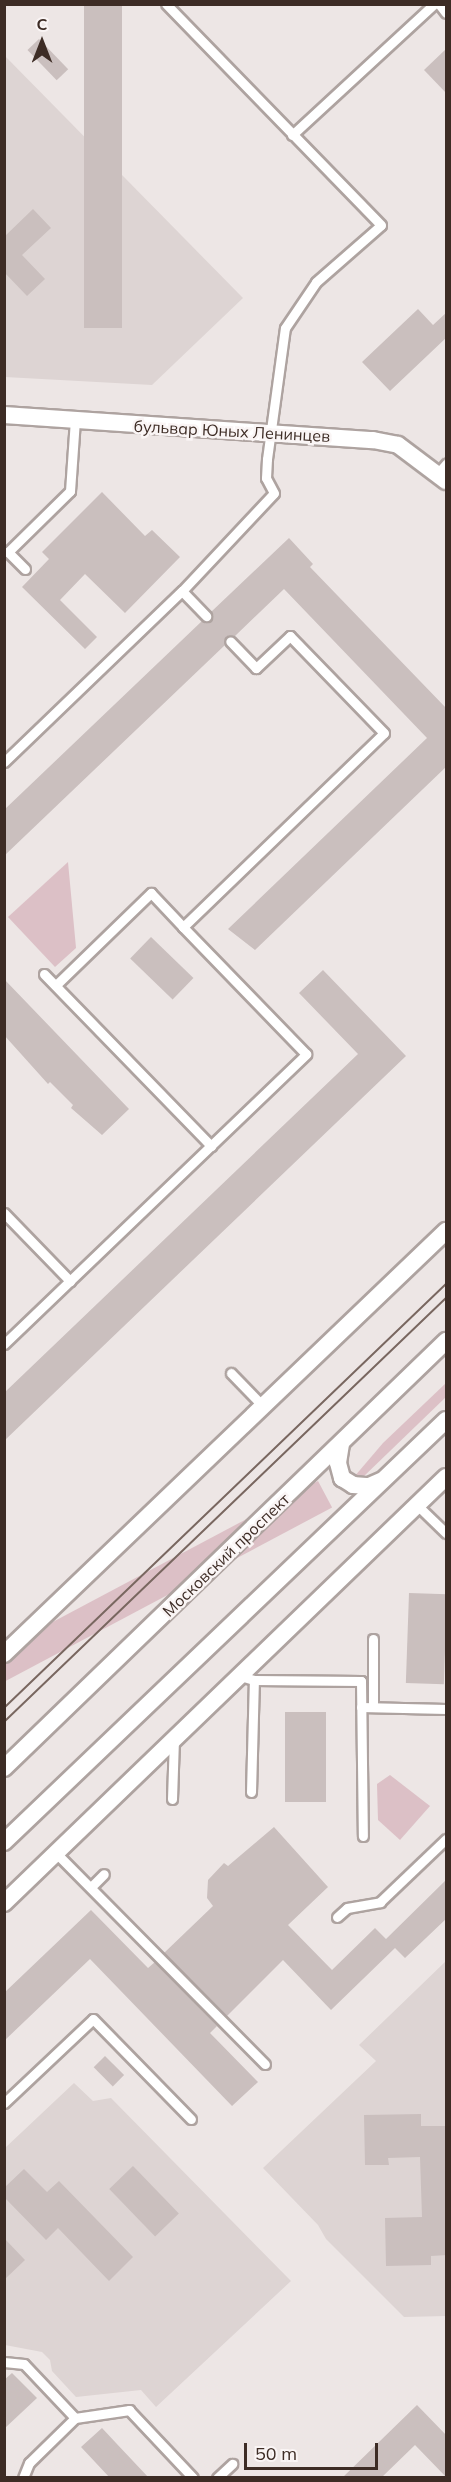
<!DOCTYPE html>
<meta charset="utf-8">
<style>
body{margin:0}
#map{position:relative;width:451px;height:2482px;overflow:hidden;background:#ede6e5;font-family:Mulish,sans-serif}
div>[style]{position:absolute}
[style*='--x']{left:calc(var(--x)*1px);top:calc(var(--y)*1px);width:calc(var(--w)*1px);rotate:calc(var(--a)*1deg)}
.built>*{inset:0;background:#ddd4d3}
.green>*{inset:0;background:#dcc0c6;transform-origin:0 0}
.building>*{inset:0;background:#cabfbe;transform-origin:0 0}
.roads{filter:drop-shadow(2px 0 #aea3a0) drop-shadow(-2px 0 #aea3a0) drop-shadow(0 2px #aea3a0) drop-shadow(0 -2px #aea3a0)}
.service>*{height:9px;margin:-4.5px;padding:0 4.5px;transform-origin:4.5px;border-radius:4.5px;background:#fff}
.minor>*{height:16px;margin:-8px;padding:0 8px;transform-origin:8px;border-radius:8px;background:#fff}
.secondary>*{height:16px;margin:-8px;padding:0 8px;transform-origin:8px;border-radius:8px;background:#fff}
.tram>*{height:1.5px;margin:-0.75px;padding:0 0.75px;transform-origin:0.75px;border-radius:0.75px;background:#796760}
span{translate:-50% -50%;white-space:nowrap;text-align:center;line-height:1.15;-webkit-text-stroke:5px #faf5f5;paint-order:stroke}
.street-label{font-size:16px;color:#3d2c25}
.frame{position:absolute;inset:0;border:6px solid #3d2c25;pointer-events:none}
.north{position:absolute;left:12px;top:12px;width:60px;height:60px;-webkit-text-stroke:4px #faf5f5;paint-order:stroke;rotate:0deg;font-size:16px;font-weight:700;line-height:24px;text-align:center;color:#3d2c25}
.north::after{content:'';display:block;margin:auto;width:21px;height:27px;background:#3d2c25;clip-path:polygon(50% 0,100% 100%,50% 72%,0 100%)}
.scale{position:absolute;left:244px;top:2443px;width:134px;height:27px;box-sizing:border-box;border:3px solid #3d2c25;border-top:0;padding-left:8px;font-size:18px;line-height:21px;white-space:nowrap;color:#3d2c25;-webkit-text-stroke:4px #faf5f5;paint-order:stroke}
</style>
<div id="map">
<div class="built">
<div style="clip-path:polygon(4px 55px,243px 298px,152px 385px,5px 377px)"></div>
<div style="clip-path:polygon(446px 1961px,446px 2316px,404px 2317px,326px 2239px,318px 2225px,263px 2168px,376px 2061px,359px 2045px)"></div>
<div style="clip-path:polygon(74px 2083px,93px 2101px,111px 2098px,291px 2281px,156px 2407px,141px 2390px,76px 2397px,52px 2371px,50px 2360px,42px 2352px,5px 2345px,5px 2148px)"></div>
</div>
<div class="green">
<div style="clip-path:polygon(68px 862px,76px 948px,55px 967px,8px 917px)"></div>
<div style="clip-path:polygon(446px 1383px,446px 1397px,361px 1479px,354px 1477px,383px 1443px)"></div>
<div style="left:318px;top:1481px;width:30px;height:434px;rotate:62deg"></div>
<div style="clip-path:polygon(390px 1775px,430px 1806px,400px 1840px,378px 1820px,377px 1784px)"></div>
</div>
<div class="building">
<div style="left:84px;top:4px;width:38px;height:324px"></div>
<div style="left:39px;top:39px;width:42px;height:16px;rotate:46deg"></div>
<div style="clip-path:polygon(447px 48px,447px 94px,424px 70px)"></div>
<div style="clip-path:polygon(33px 209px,51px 228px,22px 255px,45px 279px,27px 296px,4px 272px,4px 237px)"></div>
<div style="clip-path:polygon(418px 309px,433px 325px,447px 312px,447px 337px,390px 391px,362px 362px)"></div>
<div style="clip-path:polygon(102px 492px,145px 536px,152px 530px,180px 557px,125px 613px,85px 574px,60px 600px,97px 637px,85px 649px,22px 587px,49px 559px,42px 552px)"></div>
<div style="clip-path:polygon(289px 538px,313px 564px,310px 567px,447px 709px,447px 766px,255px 950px,228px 929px,427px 738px,284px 589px,235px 636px,226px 636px,225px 645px,4px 856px,4px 810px,202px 621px,211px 620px,211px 612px)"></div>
<div style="left:151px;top:937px;width:59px;height:30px;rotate:44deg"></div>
<div style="clip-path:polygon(323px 970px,406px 1056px,4px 1441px,4px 1393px,358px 1054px,299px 993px)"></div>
<div style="clip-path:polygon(4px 979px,129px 1109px,102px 1135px,71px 1108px,73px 1105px,50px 1082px,48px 1084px,4px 1035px)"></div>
<div style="left:409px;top:1593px;width:38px;height:90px;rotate:2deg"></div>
<div style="left:285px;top:1712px;width:41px;height:90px"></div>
<div style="clip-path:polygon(274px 1827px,328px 1887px,288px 1925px,332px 1970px,375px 1928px,386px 1939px,447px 1879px,447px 1918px,405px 1958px,395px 1948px,331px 2010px,283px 1960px,227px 2016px,164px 1953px,213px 1906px,207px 1898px,208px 1880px,224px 1863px,228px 1866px)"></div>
<div style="clip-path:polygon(91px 1910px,148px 1968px,155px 1962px,217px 2026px,210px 2033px,258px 2082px,232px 2106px,90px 1959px,4px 2041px,4px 1993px)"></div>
<div style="left:105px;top:2056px;width:27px;height:16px;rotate:45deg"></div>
<div style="clip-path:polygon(421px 2114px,421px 2126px,447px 2126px,447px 2255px,431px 2256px,431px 2265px,386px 2266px,385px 2218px,422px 2217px,420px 2157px,388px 2158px,389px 2165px,365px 2165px,364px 2115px)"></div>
<div style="left:133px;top:2166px;width:66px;height:33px;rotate:46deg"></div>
<div style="clip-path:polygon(24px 2169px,47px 2192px,59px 2181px,133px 2257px,109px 2281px,58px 2228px,46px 2240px,4px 2197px,4px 2188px)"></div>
<div style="clip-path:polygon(4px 2238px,25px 2260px,4px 2280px)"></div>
<div style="clip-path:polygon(12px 2373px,37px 2398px,4px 2429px,4px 2380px)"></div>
<div style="clip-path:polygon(417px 2405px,447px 2436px,447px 2478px,415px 2445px,381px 2478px,342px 2478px)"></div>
<div style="clip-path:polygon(102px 2428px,116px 2443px,149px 2478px,110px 2478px,81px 2447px)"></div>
</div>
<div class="roads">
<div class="service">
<div style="--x:439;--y:4;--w:11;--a:52"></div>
<div style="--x:292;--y:135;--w:193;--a:-42.7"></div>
<div style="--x:439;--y:472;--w:11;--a:-49"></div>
<div style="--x:25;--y:569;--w:24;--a:-135"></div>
<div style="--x:8;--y:552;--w:87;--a:-44.5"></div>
<div style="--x:70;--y:491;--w:71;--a:-86"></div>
<div style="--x:182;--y:591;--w:35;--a:46"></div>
<div style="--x:4;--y:762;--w:247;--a:-43.9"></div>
<div style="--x:182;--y:591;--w:134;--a:-46.8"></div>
<div style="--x:274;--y:493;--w:17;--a:-118"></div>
<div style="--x:266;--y:478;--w:19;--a:-87"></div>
<div style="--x:267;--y:459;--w:132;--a:-82.2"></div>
<div style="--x:285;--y:328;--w:55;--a:-56"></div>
<div style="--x:316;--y:282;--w:86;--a:-41.2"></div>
<div style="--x:381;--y:225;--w:308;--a:-134.2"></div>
<div style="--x:44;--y:974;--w:240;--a:45.8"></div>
<div style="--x:57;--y:984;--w:131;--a:-44.1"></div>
<div style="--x:151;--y:893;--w:47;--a:46.7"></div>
<div style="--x:4;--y:1213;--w:95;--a:45.9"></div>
<div style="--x:4;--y:1344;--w:419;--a:-43.8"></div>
<div style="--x:306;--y:1054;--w:177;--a:-134.1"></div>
<div style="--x:183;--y:927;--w:279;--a:-44"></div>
<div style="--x:384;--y:733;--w:135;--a:-134.1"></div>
<div style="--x:290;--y:636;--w:47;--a:136.7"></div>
<div style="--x:256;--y:668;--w:37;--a:-134"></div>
<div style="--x:231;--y:1373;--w:46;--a:45.9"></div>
<div style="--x:417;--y:1505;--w:40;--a:44"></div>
<div style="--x:240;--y:1676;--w:15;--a:16"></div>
<div style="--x:254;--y:1680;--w:107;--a:0.5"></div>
<div style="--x:361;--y:1681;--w:155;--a:89.3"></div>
<div style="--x:361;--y:1707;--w:85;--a:1.3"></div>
<div style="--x:373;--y:1707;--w:68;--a:-90"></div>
<div style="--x:251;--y:1792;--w:112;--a:-88.5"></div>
<div style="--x:172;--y:1799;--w:60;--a:-88.1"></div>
<div style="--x:56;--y:1853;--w:297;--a:45.3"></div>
<div style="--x:91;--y:1887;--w:18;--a:-45"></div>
<div style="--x:337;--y:1917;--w:13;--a:-42"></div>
<div style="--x:347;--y:1908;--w:34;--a:-10"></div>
<div style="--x:380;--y:1902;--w:91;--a:-43.7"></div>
<div style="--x:4;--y:2103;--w:122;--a:-43.3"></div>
<div style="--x:93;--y:2019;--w:140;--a:45.6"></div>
<div style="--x:4;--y:2362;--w:20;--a:6"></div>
<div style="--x:24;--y:2364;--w:74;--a:46.6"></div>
<div style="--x:75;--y:2418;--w:64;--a:135.6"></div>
<div style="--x:29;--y:2463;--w:16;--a:112"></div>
<div style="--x:75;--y:2418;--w:55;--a:-8.4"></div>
<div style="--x:129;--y:2410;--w:93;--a:46.7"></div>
<div style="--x:217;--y:2478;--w:21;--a:-43"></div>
</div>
<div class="minor">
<div style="--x:4;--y:415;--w:370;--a:3.9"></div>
<div style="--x:373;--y:440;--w:25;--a:11"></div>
<div style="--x:398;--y:445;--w:60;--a:36.9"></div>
<div style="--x:4;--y:1654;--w:612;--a:-43.74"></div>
<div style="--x:4;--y:1903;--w:614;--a:-43.94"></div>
</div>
<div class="secondary">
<div style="--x:341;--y:1444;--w:19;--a:99"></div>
<div style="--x:338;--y:1463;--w:16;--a:75"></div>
<div style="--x:342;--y:1478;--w:13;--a:32"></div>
<div style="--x:353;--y:1485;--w:16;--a:4"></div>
<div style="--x:369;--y:1486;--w:13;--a:-23"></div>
<div style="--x:4;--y:1768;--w:615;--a:-44.01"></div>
<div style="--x:4;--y:1842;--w:611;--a:-43.67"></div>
</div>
</div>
<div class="tram">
<div style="--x:4;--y:1708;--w:612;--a:-43.81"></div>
<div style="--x:4;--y:1722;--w:612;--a:-43.81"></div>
</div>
<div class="street-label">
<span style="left:232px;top:431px;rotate:3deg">бульвар Юных Ленинцев</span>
<span style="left:226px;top:1555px;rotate:-44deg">Московский проспект</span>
</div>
<div class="frame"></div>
<div class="north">С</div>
<div class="scale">50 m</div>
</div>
